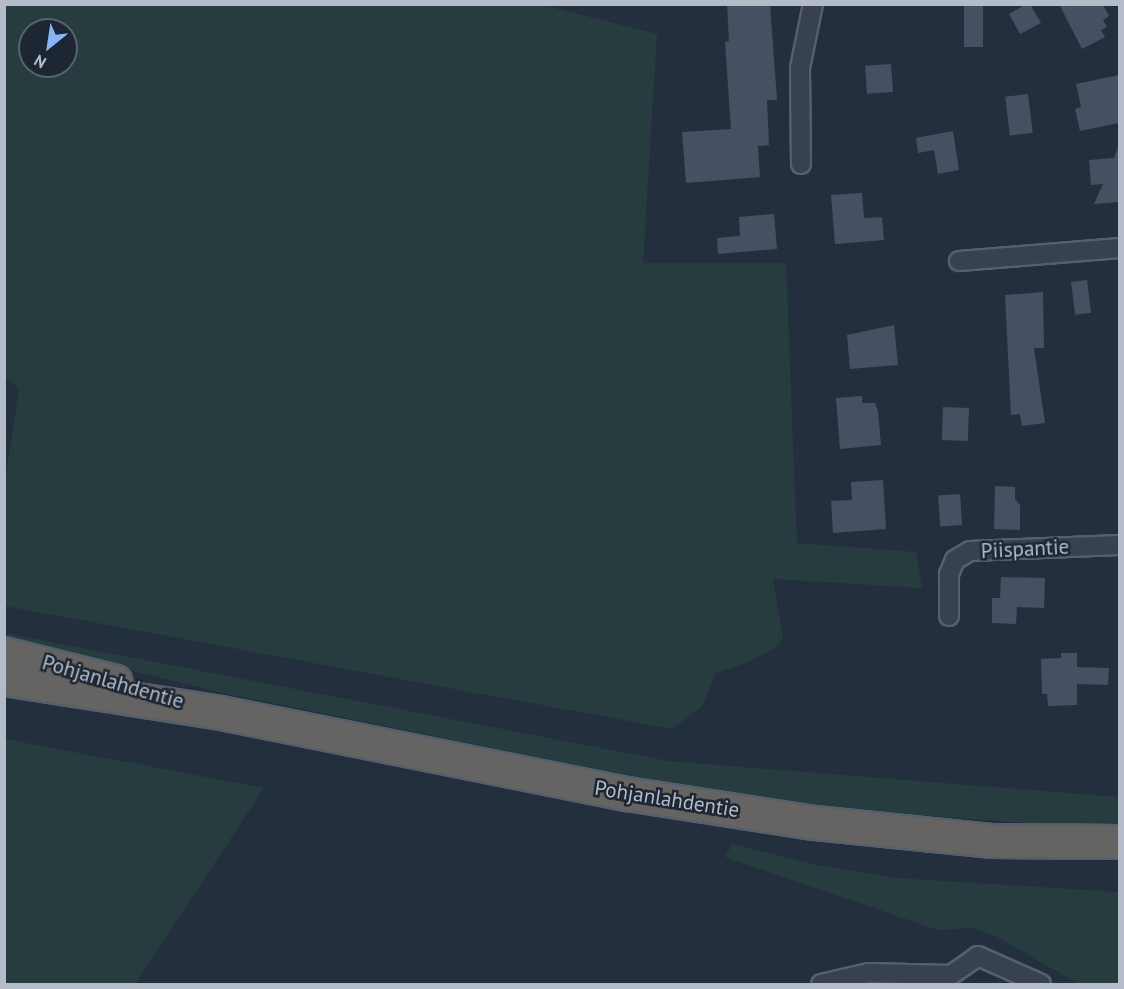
<!DOCTYPE html>
<style>
body{margin:0}
#map{position:relative;width:1124px;height:989px;overflow:hidden;background:#242f3e;font-family:"PT Sans",sans-serif}
div>[style]{position:absolute}
[style*='--x']{left:calc(var(--x)*1px);top:calc(var(--y)*1px);width:calc(var(--w)*1px);rotate:calc(var(--a)*1deg)}
.green>*{inset:0;background:#263c3f}
.building>*{inset:0;background:#455162;transform-origin:0 0}
.roads{filter:drop-shadow(2px 0 #565f6c) drop-shadow(-2px 0 #565f6c) drop-shadow(0 2px #565f6c) drop-shadow(0 -2px #565f6c)}
.minor>*{height:18px;margin:-9px;padding:0 9px;transform-origin:9px;border-radius:9px;background:#38414e}
.trunk>*{height:32px;margin:-16px;padding:0 16px;transform-origin:16px;border-radius:16px;background:#656462}
span{translate:-50% -50%;white-space:nowrap;text-align:center;line-height:1.15;-webkit-text-stroke:5px #1d2633;paint-order:stroke}
.street-label{font-size:21px;color:#b4bcc9}
.frame{position:absolute;inset:0;border:6px solid #b4bcc9;pointer-events:none}
.north{position:absolute;left:18px;top:18px;width:60px;height:60px;box-sizing:border-box;background:#1d2633;border:2px solid #59626f;border-radius:50%;rotate:210deg;font-size:16px;font-weight:700;line-height:24px;text-align:center;color:#b4bcc9}
.north::after{content:'';display:block;margin:auto;width:21px;height:27px;background:#8ab4f8;clip-path:polygon(50% 0,100% 100%,50% 72%,0 100%)}
</style>
<div id="map">
<div class="green">
<div style="clip-path:polygon(evenodd,4px 5px,542px 5px,657px 34px,643px 263px,786px 263px,797px 543px,916px 552px,922px 588px,773px 579px,783px 639px,776px 647px,746px 663px,716px 673px,702px 706px,672px 729px,5px 606px,4px 489px,19px 389px,4px 376px,4px 5px,30px 30px,66px 30px,66px 66px,30px 66px,30px 30px)"></div>
<div style="clip-path:polygon(5px 633px,668px 761px,1119px 797px,1119px 825px,1026px 823px,813px 807px,657px 782px,223px 693px,5px 640px)"></div>
<div style="clip-path:polygon(5px 739px,264px 788px,135px 984px,5px 984px)"></div>
<div style="clip-path:polygon(732px 844px,811px 864px,897px 878px,1119px 892px,1119px 984px,1079px 984px,997px 937px,972px 928px,938px 930px,725px 857px)"></div>
</div>
<div class="building">
<div style="clip-path:polygon(727px 4px,770px 4px,777px 100px,767px 100px,769px 145px,758px 146px,760px 177px,686px 183px,682px 132px,731px 129px,725px 42px,729px 41px)"></div>
<div style="left:964px;top:4px;width:19px;height:43px"></div>
<div style="clip-path:polygon(1026px 4px,1030px 4px,1041px 23px,1020px 34px,1009px 14px)"></div>
<div style="clip-path:polygon(1059px 4px,1103px 5px,1109px 16px,1103px 20px,1107px 27px,1101px 30px,1105px 37px,1082px 49px)"></div>
<div style="left:891px;top:64px;width:28px;height:26px;rotate:86deg"></div>
<div style="clip-path:polygon(1119px 75px,1119px 123px,1080px 131px,1075px 109px,1081px 107px,1076px 84px)"></div>
<div style="left:1028px;top:94px;width:39px;height:23px;rotate:83deg"></div>
<div style="clip-path:polygon(953px 131px,959px 170px,938px 174px,934px 150px,918px 153px,916px 138px)"></div>
<div style="clip-path:polygon(1119px 145px,1119px 202px,1094px 204px,1103px 184px,1091px 185px,1089px 160px,1114px 158px)"></div>
<div style="clip-path:polygon(862px 193px,864px 218px,882px 217px,884px 240px,835px 244px,831px 195px)"></div>
<div style="clip-path:polygon(774px 214px,777px 249px,718px 254px,717px 238px,740px 236px,739px 217px)"></div>
<div style="left:1087px;top:280px;width:33px;height:16px;rotate:83deg"></div>
<div style="clip-path:polygon(1043px 292px,1044px 348px,1034px 348px,1045px 423px,1022px 426px,1020px 414px,1011px 415px,1005px 295px)"></div>
<div style="clip-path:polygon(894px 325px,898px 365px,850px 369px,847px 335px)"></div>
<div style="clip-path:polygon(862px 396px,862px 403px,875px 403px,878px 411px,881px 445px,840px 449px,836px 398px)"></div>
<div style="left:943px;top:407px;width:26px;height:33px;rotate:2deg"></div>
<div style="clip-path:polygon(883px 480px,886px 529px,833px 533px,831px 501px,852px 500px,851px 482px)"></div>
<div style="clip-path:polygon(995px 486px,1015px 487px,1015px 499px,1020px 505px,1020px 530px,994px 529px)"></div>
<div style="left:960px;top:494px;width:31px;height:22px;rotate:86deg"></div>
<div style="clip-path:polygon(1001px 577px,1045px 578px,1044px 608px,1017px 607px,1016px 624px,992px 623px,992px 598px,1000px 598px)"></div>
<div style="clip-path:polygon(1061px 653px,1077px 653px,1077px 667px,1109px 668px,1108px 685px,1077px 684px,1077px 705px,1048px 706px,1047px 694px,1042px 694px,1041px 659px,1061px 658px)"></div>
</div>
<div class="roads">
<div class="minor">
<div style="--x:801;--y:164;--w:96;--a:-90.6"></div>
<div style="--x:800;--y:68;--w:65;--a:-78.5"></div>
<div style="--x:959;--y:261;--w:162;--a:-4.6"></div>
<div style="--x:949;--y:616;--w:42;--a:-90"></div>
<div style="--x:949;--y:574;--w:15;--a:-67"></div>
<div style="--x:955;--y:560;--w:17;--a:-31"></div>
<div style="--x:970;--y:551;--w:150;--a:-2.3"></div>
<div style="--x:821;--y:984;--w:49;--a:-12.9"></div>
<div style="--x:869;--y:973;--w:82;--a:1.4"></div>
<div style="--x:951;--y:975;--w:33;--a:-35"></div>
<div style="--x:978;--y:956;--w:69;--a:24"></div>
</div>
<div class="trunk">
<div style="--x:4;--y:654;--w:115;--a:14"></div>
<div style="--x:4;--y:679;--w:220;--a:8.9"></div>
<div style="--x:221;--y:713;--w:414;--a:11.3"></div>
<div style="--x:627;--y:794;--w:190;--a:8.8"></div>
<div style="--x:815;--y:823;--w:179;--a:5.8"></div>
<div style="--x:993;--y:841;--w:127;--a:0.5"></div>
</div>
</div>
<div class="street-label">
<span style="left:1025px;top:549px;rotate:-3deg">Piispantie</span>
<span style="left:113px;top:682px;rotate:16deg">Pohjanlahdentie</span>
<span style="left:667px;top:799px;rotate:9deg">Pohjanlahdentie</span>
</div>
<div class="frame"></div>
<div class="north">N</div>
</div>
